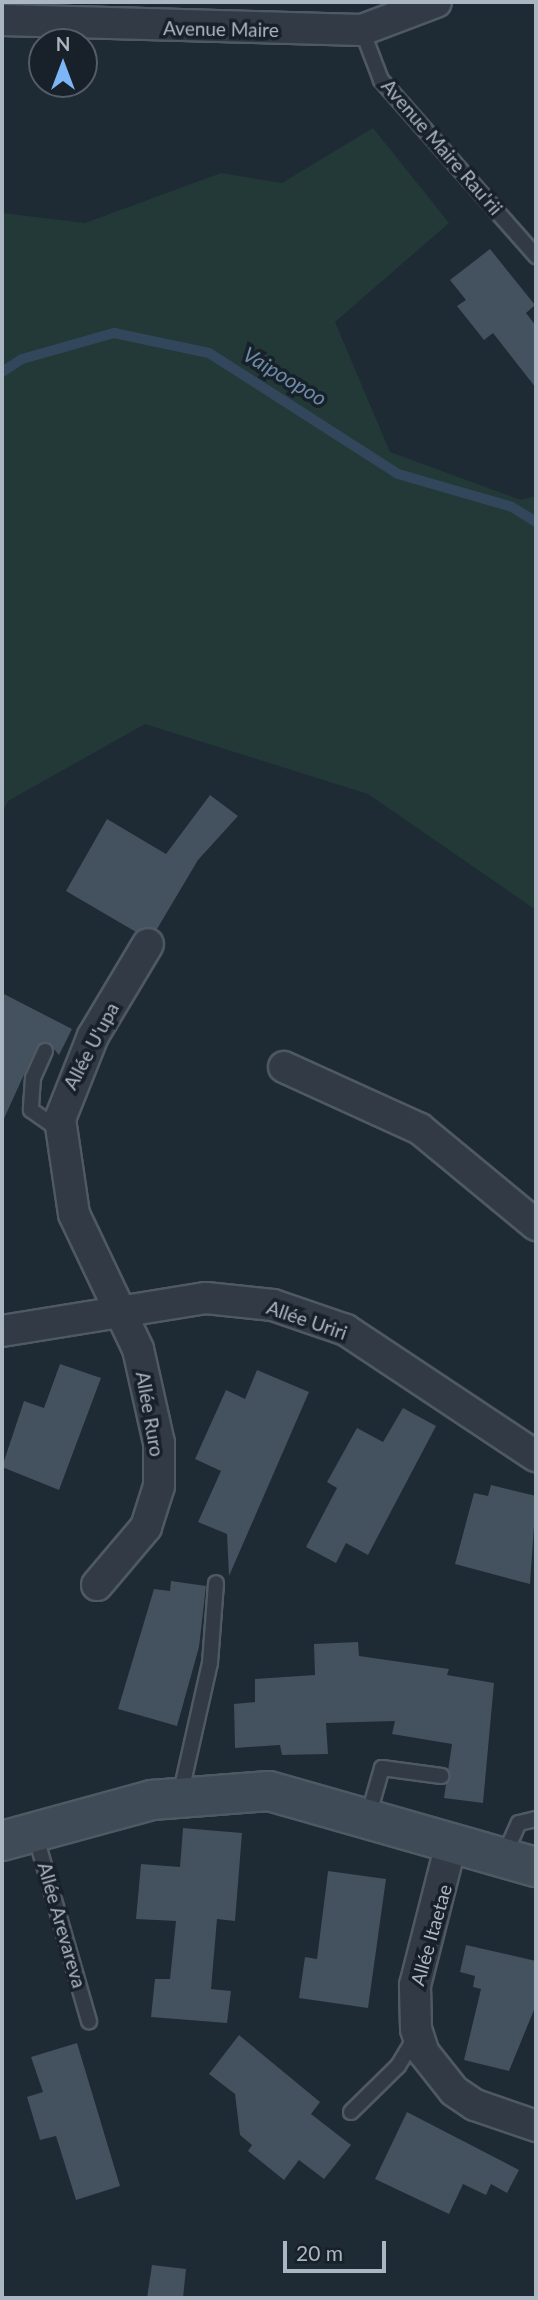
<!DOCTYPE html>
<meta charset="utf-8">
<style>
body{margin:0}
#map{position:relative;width:538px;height:2300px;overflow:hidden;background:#1e2a34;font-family:Lato,sans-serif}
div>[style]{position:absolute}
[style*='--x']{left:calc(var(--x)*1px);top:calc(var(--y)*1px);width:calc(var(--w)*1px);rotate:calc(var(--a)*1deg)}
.green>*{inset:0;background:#233938}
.stream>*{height:10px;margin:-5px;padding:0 5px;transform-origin:5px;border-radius:5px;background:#32475c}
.building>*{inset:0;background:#44515e}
.roads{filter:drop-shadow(2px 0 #4f5964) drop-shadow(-2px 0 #4f5964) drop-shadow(0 2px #4f5964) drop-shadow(0 -2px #4f5964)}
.lane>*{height:14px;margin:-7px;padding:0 7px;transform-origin:7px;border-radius:7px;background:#323b45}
.street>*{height:30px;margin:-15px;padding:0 15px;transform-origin:15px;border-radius:15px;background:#323b45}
.secondary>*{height:38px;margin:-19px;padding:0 19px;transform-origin:19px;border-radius:19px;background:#404b58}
span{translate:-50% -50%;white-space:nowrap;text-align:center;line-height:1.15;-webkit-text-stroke:7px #182029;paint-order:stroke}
.street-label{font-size:19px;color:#abb6c3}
.water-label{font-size:21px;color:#6c8aa7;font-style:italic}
.frame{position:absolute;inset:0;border:4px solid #abb6c3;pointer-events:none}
.north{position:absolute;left:28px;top:28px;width:70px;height:70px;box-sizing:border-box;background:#182029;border:2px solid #535c67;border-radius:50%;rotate:0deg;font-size:19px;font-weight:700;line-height:28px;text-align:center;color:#abb6c3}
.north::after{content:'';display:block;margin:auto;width:24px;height:32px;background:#7cb6f7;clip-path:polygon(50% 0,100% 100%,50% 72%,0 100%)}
.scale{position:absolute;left:283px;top:2241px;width:103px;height:32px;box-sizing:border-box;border:4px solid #abb6c3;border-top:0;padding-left:9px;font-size:21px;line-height:24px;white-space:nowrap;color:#abb6c3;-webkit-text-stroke:5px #182029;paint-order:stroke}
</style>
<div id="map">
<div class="green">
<div style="clip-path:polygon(373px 128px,449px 223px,335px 322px,390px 452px,521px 500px,536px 496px,536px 910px,368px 794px,145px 724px,8px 801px,2px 813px,2px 213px,85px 223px,221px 173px,282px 183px)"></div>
</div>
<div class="stream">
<div style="--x:2;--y:372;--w:24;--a:-33"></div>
<div style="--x:22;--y:359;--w:96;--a:-15.8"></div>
<div style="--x:114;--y:333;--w:97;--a:11.9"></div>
<div style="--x:209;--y:353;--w:224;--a:32.6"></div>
<div style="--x:398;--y:474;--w:119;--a:16.1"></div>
<div style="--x:512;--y:507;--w:28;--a:32"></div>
</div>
<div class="building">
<div style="clip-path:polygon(490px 249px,535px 305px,526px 313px,536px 326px,536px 388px,493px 333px,484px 340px,457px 306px,466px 300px,450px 280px)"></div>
<div style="clip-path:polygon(210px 795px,238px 816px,198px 860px,157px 929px,136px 932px,66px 891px,107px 819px,166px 854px)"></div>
<div style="clip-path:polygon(2px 993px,72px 1029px,59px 1055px,48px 1042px,37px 1046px,2px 1123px)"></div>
<div style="clip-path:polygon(60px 1364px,101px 1378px,59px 1490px,2px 1467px,24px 1401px,44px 1408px)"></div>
<div style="clip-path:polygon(257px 1370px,309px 1392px,229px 1576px,227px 1534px,198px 1522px,221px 1471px,195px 1459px,226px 1390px,245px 1399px)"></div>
<div style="clip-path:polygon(403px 1408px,436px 1426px,368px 1555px,346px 1543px,336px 1563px,306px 1547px,337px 1488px,327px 1482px,357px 1428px,383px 1442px)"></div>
<div style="clip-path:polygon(491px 1485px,536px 1496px,530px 1584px,455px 1564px,474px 1493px,488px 1496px)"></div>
<div style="clip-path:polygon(171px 1581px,206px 1586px,199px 1647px,177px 1726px,118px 1709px,154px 1589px,170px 1591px)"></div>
<div style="clip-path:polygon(358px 1642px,359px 1656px,449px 1669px,447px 1675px,494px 1683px,483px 1803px,444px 1798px,452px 1744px,392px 1734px,395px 1721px,326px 1723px,328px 1754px,282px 1755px,280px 1745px,235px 1748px,234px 1704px,255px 1702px,255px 1679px,315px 1675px,314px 1644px)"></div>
<div style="clip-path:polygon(183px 1828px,242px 1833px,235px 1921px,217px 1919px,211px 1989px,231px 1991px,227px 2023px,151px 2017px,155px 1979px,170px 1979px,176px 1921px,136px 1919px,141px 1864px,180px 1867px)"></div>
<div style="clip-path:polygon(328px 1871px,386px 1879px,368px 2008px,299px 1998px,305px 1957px,317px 1959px)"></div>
<div style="clip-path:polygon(466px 1945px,536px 1961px,536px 2005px,509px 2071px,464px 2060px,481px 1989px,473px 1987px,475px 1976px,460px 1972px)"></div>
<div style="clip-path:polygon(239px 2035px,320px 2102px,311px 2114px,351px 2145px,324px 2179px,299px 2160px,284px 2180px,248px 2151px,252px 2145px,240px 2135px,235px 2094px,209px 2074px)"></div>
<div style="clip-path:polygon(77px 2043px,120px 2186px,76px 2200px,56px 2136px,40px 2140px,27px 2097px,43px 2092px,31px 2057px)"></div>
<div style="clip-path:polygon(407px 2112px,519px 2170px,507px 2193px,491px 2184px,486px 2195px,463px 2184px,449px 2214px,375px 2179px)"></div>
<div style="clip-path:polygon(152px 2265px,186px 2269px,183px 2298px,147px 2298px)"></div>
</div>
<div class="roads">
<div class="lane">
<div style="--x:362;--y:30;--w:53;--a:69.2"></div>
<div style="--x:381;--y:80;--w:235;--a:48.6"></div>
<div style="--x:45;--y:1051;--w:30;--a:114"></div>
<div style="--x:33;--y:1078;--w:32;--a:94"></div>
<div style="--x:31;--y:1110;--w:37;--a:35"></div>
<div style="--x:180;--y:1796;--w:136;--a:-77.3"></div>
<div style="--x:210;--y:1663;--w:80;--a:-85.7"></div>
<div style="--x:368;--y:1817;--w:51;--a:-74.1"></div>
<div style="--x:382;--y:1768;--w:60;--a:7.7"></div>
<div style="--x:35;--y:1834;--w:195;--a:73.9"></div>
<div style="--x:504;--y:1856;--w:36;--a:-66"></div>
<div style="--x:519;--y:1823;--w:17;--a:-13"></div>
<div style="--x:351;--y:2112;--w:66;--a:-44.4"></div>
<div style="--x:398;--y:2066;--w:37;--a:-59"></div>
</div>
<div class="street">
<div style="--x:2;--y:20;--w:360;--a:1.6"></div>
<div style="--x:362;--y:30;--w:79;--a:-20.7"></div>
<div style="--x:284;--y:1067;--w:149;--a:24.5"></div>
<div style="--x:420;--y:1129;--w:151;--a:39.6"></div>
<div style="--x:2;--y:1331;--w:207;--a:-9.2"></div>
<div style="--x:206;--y:1298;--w:67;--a:6"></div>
<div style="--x:273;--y:1305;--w:77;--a:18.9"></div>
<div style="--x:346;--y:1330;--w:228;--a:33.6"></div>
<div style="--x:97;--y:1585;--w:76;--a:-49.8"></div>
<div style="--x:146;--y:1527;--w:43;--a:-72.4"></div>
<div style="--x:159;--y:1486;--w:43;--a:-90"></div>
<div style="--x:159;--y:1443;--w:96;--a:-102.6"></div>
<div style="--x:138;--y:1349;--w:149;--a:-115.4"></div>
<div style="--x:74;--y:1214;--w:96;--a:-98.4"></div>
<div style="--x:60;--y:1119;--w:89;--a:-68.3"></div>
<div style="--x:93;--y:1036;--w:107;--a:-59.1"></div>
<div style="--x:451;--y:1844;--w:146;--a:104.3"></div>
<div style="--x:415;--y:1985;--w:44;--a:88.7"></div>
<div style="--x:416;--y:2029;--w:25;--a:72"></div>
<div style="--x:424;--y:2053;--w:48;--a:51.7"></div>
<div style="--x:454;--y:2091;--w:25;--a:34"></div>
<div style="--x:475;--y:2105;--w:65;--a:19"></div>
</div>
<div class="secondary">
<div style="--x:2;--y:1841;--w:156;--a:-15.3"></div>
<div style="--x:152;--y:1800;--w:117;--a:-4.4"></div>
<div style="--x:269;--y:1791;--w:278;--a:15.9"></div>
</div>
</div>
<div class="street-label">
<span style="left:221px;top:29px;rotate:1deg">Avenue Maire</span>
<span style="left:442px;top:147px;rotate:49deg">Avenue Maire Rau'rii</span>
<span style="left:91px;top:1046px;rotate:-62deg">Allée U'upa</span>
<span style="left:307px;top:1320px;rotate:19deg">Allée Uriri</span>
<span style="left:150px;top:1414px;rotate:80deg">Allée Ruro</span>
<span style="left:62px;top:1925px;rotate:74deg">Allée Arevareva</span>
<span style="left:431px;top:1935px;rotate:-74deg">Allée Itaetae</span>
</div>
<div class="water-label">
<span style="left:285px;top:376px;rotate:31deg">Vaipoopoo</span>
</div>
<div class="frame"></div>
<div class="north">N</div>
<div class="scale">20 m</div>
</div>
